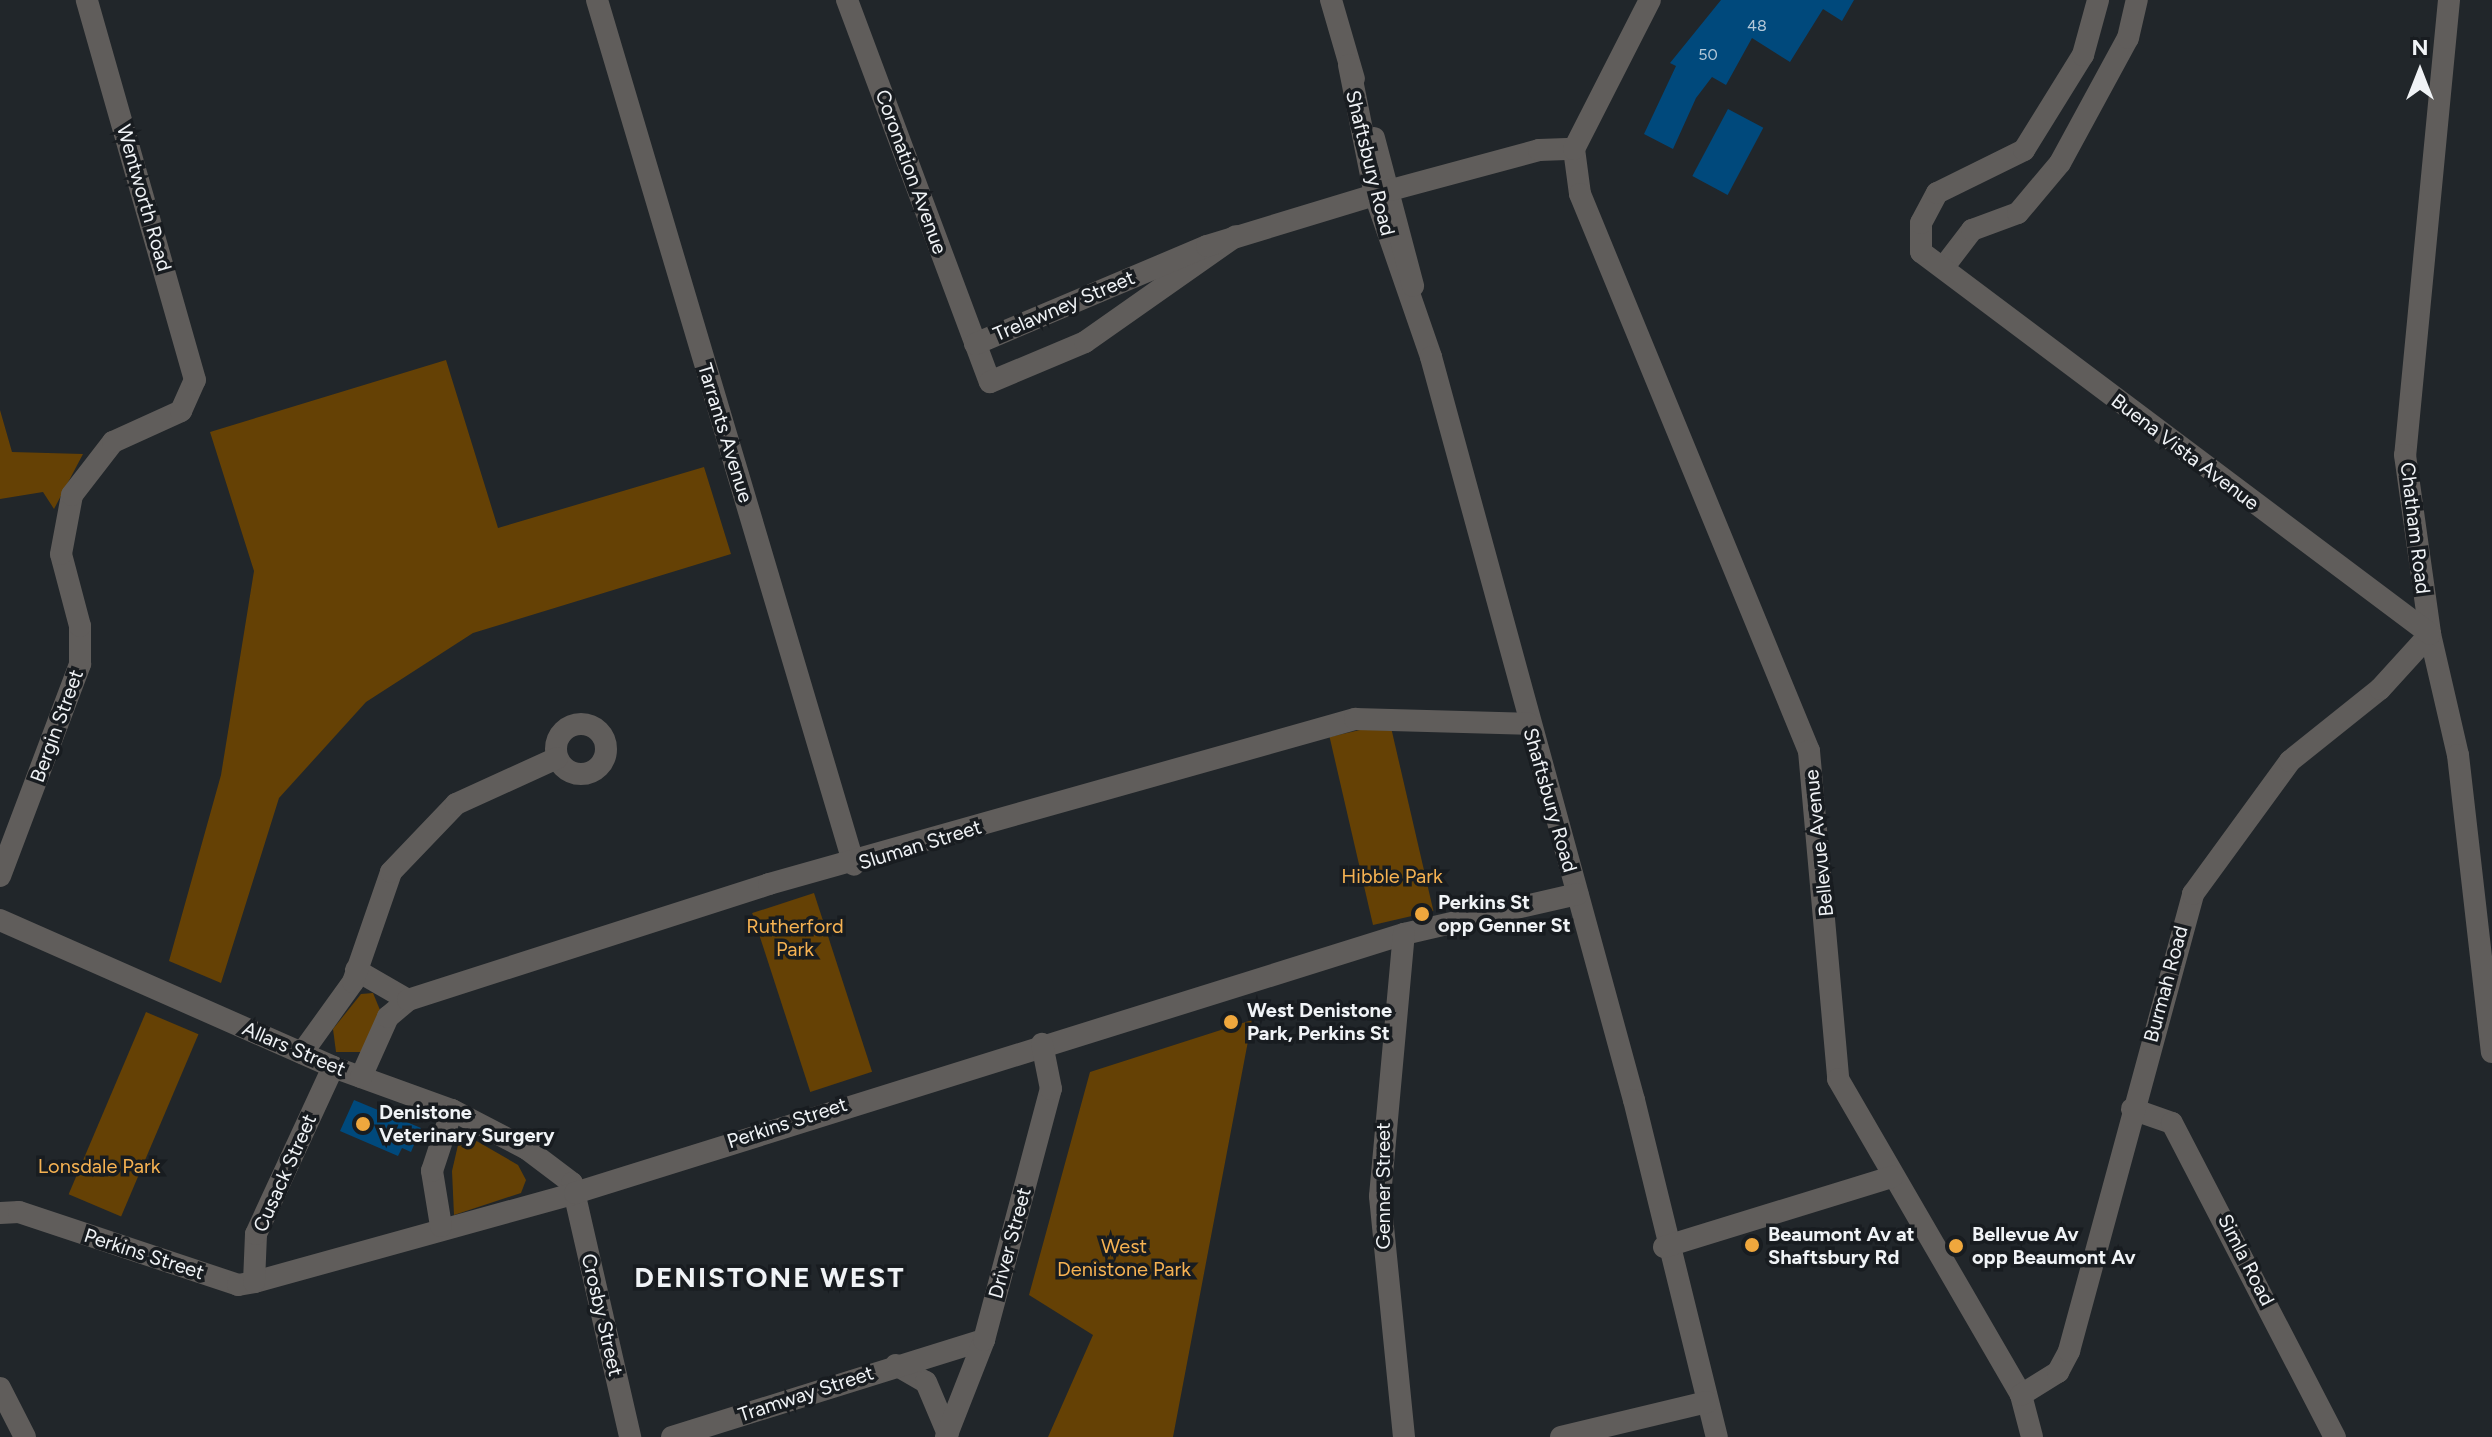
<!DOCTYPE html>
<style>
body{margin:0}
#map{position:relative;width:2492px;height:1437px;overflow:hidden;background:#21262a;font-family:Figtree,sans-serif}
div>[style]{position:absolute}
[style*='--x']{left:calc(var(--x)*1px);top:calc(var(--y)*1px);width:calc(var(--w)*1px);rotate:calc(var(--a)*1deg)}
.green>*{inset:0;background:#654105;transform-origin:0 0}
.building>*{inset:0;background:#00497c;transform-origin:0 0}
.minor>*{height:22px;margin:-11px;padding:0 11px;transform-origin:11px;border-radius:11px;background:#605d5b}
.minor>.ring{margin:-11px;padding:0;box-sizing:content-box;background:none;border:22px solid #605d5b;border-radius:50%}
.dots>*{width:22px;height:22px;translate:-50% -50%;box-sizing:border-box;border:4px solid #181c20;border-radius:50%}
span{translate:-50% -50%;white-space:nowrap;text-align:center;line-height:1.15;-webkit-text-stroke:7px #181c20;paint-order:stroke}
.number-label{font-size:16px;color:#b4c8d8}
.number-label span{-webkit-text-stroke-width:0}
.street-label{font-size:20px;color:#f0f3f6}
.park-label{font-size:20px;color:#f6b252}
.poi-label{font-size:20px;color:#f0f3f6;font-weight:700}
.left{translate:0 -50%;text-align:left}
.district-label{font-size:28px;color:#f0f3f6;font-weight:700;letter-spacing:2px}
.north{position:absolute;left:2380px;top:32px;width:80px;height:80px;-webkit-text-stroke:6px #181c20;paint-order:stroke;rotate:0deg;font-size:22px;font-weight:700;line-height:32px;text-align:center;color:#f0f3f6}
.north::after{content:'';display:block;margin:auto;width:28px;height:36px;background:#f0f3f6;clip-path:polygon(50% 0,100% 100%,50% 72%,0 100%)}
</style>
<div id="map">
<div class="green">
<div style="clip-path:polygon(446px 360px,498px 528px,704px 467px,731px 554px,473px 633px,366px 702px,279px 798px,221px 983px,169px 961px,221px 775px,254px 571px,210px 432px)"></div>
<div style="clip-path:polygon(0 410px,12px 452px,83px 454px,54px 509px,43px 492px,0 499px)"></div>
<div style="left:1390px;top:723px;width:193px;height:62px;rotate:77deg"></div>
<div style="left:814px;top:893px;width:188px;height:65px;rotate:72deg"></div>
<div style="clip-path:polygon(373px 993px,380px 1010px,362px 1052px,336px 1052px,333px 1029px,361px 994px)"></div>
<div style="left:146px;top:1012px;width:57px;height:198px;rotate:23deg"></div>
<div style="clip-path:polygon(1252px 1020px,1173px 1437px,1048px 1437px,1093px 1335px,1029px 1295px,1090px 1072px)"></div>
<div style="clip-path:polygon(461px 1132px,518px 1165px,526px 1180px,521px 1193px,454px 1215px,452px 1171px)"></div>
</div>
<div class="building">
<div style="clip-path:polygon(1721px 0,1854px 0,1842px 21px,1823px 9px,1790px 62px,1752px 38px,1726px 85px,1712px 77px,1696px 98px,1673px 149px,1644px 134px,1676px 66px,1670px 63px)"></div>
<div style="left:1728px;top:109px;width:40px;height:76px;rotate:28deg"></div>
<div style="clip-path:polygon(354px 1100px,421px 1128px,411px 1152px,402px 1148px,398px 1156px,340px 1131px)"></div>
</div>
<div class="minor">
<div style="--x:597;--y:0;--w:902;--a:73.45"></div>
<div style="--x:847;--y:0;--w:408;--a:69.5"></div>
<div style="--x:990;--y:382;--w:103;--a:-22.8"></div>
<div style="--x:1085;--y:342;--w:184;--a:-35.1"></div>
<div style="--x:1331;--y:0;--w:82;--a:73.8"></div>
<div style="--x:2449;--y:0;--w:457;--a:95.5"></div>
<div style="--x:2405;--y:455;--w:181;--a:82"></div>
<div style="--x:2430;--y:634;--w:124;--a:77"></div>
<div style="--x:2458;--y:755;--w:299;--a:83.5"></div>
<div style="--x:1349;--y:65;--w:133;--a:78.7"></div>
<div style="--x:1375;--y:195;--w:171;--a:70.9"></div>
<div style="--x:1431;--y:357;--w:770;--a:74.72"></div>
<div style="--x:1634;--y:1100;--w:347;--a:76.2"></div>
<div style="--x:1374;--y:138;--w:153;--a:75.2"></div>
<div style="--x:1574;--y:149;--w:45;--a:82.4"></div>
<div style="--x:1580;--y:194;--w:602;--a:67.65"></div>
<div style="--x:1809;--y:751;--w:329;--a:84.9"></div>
<div style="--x:1838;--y:1079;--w:365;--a:59.9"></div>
<div style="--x:2021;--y:1395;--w:43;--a:75.3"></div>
<div style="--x:1391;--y:190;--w:153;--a:-15.1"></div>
<div style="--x:1539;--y:150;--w:35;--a:-2"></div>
<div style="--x:1574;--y:149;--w:167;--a:-63"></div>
<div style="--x:1946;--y:264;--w:43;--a:-52.6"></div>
<div style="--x:1972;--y:230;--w:49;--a:-20.3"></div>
<div style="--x:2018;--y:213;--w:65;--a:-50"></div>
<div style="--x:2060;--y:163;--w:142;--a:-61.5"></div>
<div style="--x:2128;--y:38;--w:39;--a:-77"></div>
<div style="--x:975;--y:344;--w:252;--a:-22.9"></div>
<div style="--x:1207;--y:246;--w:176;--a:-16.9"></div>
<div class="ring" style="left:556px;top:724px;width:28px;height:28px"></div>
<div style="--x:0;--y:876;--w:227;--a:-69.3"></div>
<div style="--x:80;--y:664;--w:38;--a:-90"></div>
<div style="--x:80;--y:626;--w:74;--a:-104.8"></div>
<div style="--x:61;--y:554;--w:60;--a:-79.4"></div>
<div style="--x:72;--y:495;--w:67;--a:-52.3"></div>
<div style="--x:113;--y:442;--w:75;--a:-24.5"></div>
<div style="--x:181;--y:411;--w:34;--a:-66"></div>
<div style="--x:195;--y:380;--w:395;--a:-105.9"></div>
<div style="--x:0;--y:920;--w:364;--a:23.8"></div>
<div style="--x:333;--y:1067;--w:127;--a:19.9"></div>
<div style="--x:452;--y:1110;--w:85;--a:27.5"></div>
<div style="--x:527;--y:1149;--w:56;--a:37.1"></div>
<div style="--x:572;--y:1183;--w:261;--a:77.1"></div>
<div style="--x:356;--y:970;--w:60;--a:30"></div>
<div style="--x:302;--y:1053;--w:87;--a:-54.3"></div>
<div style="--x:353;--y:982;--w:116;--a:-70.9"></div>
<div style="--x:391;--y:872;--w:94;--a:-46.3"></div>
<div style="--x:456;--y:804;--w:111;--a:-24.5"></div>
<div style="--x:361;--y:1077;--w:66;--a:-65.8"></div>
<div style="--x:388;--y:1017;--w:26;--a:-40"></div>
<div style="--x:408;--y:1000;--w:379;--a:-17.8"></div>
<div style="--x:769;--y:884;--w:609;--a:-15.73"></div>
<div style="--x:1355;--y:719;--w:174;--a:1.6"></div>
<div style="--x:2132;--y:1109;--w:42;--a:19.3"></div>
<div style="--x:2172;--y:1123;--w:354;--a:62.6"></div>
<div style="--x:0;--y:1213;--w:19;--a:-3"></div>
<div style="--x:19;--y:1212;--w:231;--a:18.4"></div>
<div style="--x:238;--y:1285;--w:17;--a:-10"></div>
<div style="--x:255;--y:1282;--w:332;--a:-15.5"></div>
<div style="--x:575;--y:1193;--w:869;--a:-17.35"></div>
<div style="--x:1404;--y:934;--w:178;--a:-13"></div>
<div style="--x:441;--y:1226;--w:56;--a:-99.3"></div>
<div style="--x:432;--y:1171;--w:64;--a:-71.8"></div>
<div style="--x:1664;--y:1247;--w:239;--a:-17.1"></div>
<div style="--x:254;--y:1282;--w:48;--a:-87.6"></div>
<div style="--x:256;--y:1234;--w:184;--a:-65.2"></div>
<div style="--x:896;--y:1365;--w:34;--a:30"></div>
<div style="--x:926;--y:1382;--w:56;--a:67.1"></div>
<div style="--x:0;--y:1388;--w:55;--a:63"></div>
<div style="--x:2021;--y:1395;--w:44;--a:-31.9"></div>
<div style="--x:2058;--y:1372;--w:24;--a:-62"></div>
<div style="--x:2069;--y:1351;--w:474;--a:-74.8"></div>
<div style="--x:2193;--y:894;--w:165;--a:-53.9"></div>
<div style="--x:2290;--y:761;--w:115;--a:-38.7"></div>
<div style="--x:2380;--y:689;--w:74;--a:-47.7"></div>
<div style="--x:2430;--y:634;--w:636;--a:-143.11"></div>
<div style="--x:1921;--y:252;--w:29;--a:-90"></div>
<div style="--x:1921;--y:223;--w:34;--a:-62"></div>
<div style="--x:1937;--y:193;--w:97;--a:-26.3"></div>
<div style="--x:2024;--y:150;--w:112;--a:-58.2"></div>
<div style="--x:2083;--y:55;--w:57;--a:-74.7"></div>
<div style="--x:672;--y:1437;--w:327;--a:-17.3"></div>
<div style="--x:946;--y:1437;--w:104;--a:-68.6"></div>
<div style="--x:984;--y:1340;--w:260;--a:-75.1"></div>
<div style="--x:1051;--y:1089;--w:46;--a:-101.3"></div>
<div style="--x:1404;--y:1437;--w:242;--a:-95.7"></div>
<div style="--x:1380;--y:1196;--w:263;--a:-84.8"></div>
<div style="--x:1561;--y:1437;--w:150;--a:-13.5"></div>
</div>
<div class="dots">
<div style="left:1422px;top:914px;background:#efa73d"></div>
<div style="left:1231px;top:1022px;background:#efa73d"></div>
<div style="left:363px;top:1124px;background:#efa73d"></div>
<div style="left:1752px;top:1245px;background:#efa73d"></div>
<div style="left:1956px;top:1246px;background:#efa73d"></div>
</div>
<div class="number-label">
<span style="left:1757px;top:26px">48</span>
<span style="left:1708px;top:55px">50</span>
</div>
<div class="street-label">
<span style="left:1370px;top:163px;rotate:76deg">Shaftsbury Road</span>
<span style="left:911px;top:172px;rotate:70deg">Coronation Avenue</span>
<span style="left:144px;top:198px;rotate:74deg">Wentworth Road</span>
<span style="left:1064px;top:306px;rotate:-23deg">Trelawney Street</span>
<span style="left:725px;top:433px;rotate:73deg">Tarrants Avenue</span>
<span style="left:2185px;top:452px;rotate:37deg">Buena Vista Avenue</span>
<span style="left:2415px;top:528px;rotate:83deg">Chatham Road</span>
<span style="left:57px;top:726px;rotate:-70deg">Bergin Street</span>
<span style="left:1550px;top:800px;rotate:74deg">Shaftsbury Road</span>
<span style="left:1819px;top:843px;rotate:-96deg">Bellevue Avenue</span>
<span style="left:920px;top:845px;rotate:-17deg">Sluman Street</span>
<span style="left:2166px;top:984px;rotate:-75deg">Burmah Road</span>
<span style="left:294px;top:1049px;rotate:23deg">Allars Street</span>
<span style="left:787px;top:1123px;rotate:-18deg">Perkins Street</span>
<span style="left:285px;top:1173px;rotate:-66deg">Cusack Street</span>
<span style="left:1383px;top:1186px;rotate:-90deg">Genner Street</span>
<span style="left:1010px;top:1243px;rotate:-75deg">Driver Street</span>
<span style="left:144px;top:1254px;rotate:18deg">Perkins Street</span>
<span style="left:2246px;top:1260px;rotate:63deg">Simla Road</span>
<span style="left:602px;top:1315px;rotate:77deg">Crosby Street</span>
<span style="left:806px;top:1394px;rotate:-18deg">Tramway Street</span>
</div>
<div class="park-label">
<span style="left:1392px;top:876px">Hibble Park</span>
<span style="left:795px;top:938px">Rutherford<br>Park</span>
<span style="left:99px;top:1166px">Lonsdale Park</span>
<span style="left:1124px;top:1258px">West<br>Denistone Park</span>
</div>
<div class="poi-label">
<span class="left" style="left:1438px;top:914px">Perkins St<br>opp Genner St</span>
<span class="left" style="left:1247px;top:1022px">West Denistone<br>Park, Perkins St</span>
<span class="left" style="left:379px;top:1124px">Denistone<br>Veterinary Surgery</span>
<span class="left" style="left:1768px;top:1246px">Beaumont Av at<br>Shaftsbury Rd</span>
<span class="left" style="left:1972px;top:1246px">Bellevue Av<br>opp Beaumont Av</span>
</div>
<div class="district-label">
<span style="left:770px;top:1277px">DENISTONE WEST</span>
</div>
<div class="north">N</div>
</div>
